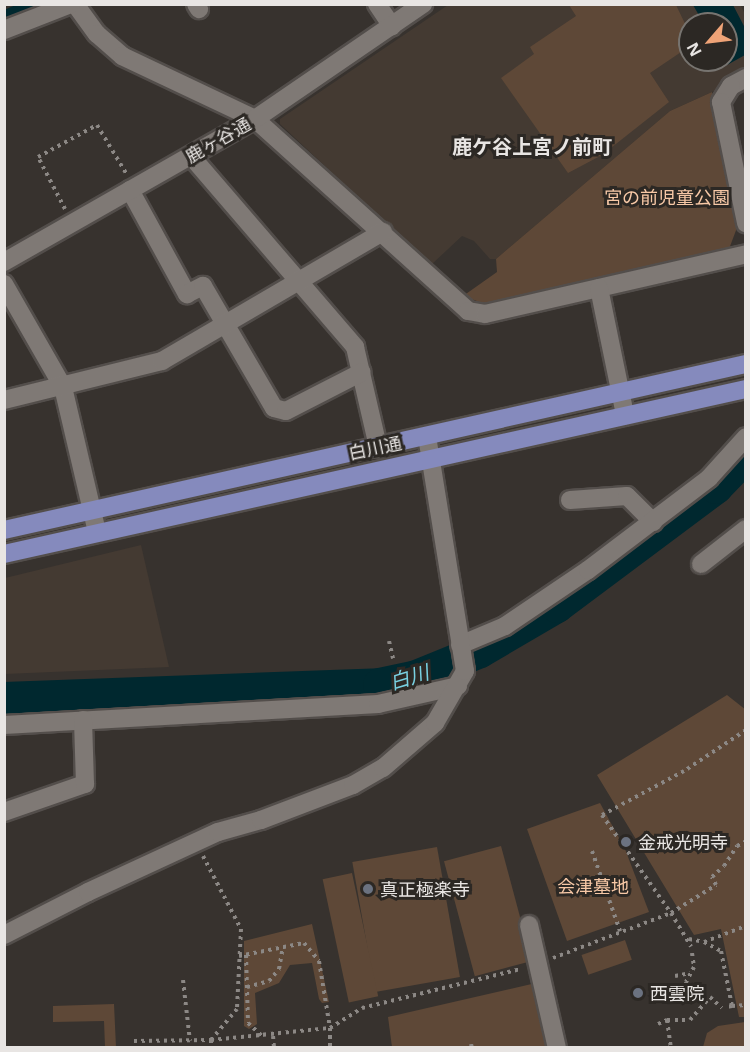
<!DOCTYPE html>
<meta charset="utf-8">
<style>
body{margin:0}
#map{position:relative;width:750px;height:1052px;overflow:hidden;background:#37322e;font-family:"Open Sans","Noto Sans JP",sans-serif}
div>[style]{position:absolute}
[style*='--x']{left:calc(var(--x)*1px);top:calc(var(--y)*1px);width:calc(var(--w)*1px);rotate:calc(var(--a)*1deg)}
.built>*{inset:0;background:#443a32}
.green>*{inset:0;background:#5e4837;transform-origin:0 0}
.water>*{inset:0;background:#00282f}
.canal>*{height:20px;margin:-10px;padding:0 10px;transform-origin:10px;border-radius:10px;background:#00282f}
.river>*{height:34px;margin:-17px;padding:0 17px;transform-origin:17px;border-radius:17px;background:#00282f}
.path>*{height:4px;margin-top:-2px;transform-origin:0;background:repeating-linear-gradient(90deg,#8c8885 0 3px,transparent 0 7.5px)}
.roads{filter:drop-shadow(2px 0 #534e4b) drop-shadow(-2px 0 #534e4b) drop-shadow(0 2px #534e4b) drop-shadow(0 -2px #534e4b)}
.minor>*{height:18px;margin:-9px;padding:0 9px;transform-origin:9px;border-radius:9px;background:#7f7975}
.major>*{height:18px;margin:-9px;padding:0 9px;transform-origin:9px;border-radius:9px;background:#858abd}
.dots>*{width:16px;height:16px;translate:-50% -50%;box-sizing:border-box;border:3px solid #2c2824;border-radius:50%}
span{translate:-50% -50%;white-space:nowrap;text-align:center;line-height:1.15;-webkit-text-stroke:6px #2c2824;paint-order:stroke}
.street-label{font-size:18px;color:#e8e5e3}
.park-label{font-size:18px;color:#f7c8a6}
.poi-label{font-size:18px;color:#e8e5e3}
.left{translate:0 -50%;text-align:left}
.neighbourhood-label{font-size:20px;color:#e8e5e3;font-weight:700}
.water-label{font-size:20px;color:#78d0e1;font-style:italic}
.frame{position:absolute;inset:0;border:6px solid #e8e5e3;pointer-events:none}
.north{position:absolute;left:678px;top:12px;width:60px;height:60px;box-sizing:border-box;background:#2c2824;border:2px solid #777470;border-radius:50%;rotate:242deg;font-size:16px;font-weight:700;line-height:24px;text-align:center;color:#e8e5e3}
.north::after{content:'';display:block;margin:auto;width:21px;height:27px;background:#efa377;clip-path:polygon(50% 0,100% 100%,50% 72%,0 100%)}
</style>
<div id="map">
<div class="built">
<div style="clip-path:polygon(evenodd,740px 4px,745px 14px,745px 71px,723px 87px,670px 111px,496px 259px,490px 259px,474px 241px,462px 236px,431px 265px,280px 124px,280px 119px,448px 5px,740px 4px,690px 24px,726px 24px,726px 60px,690px 60px,690px 24px)"></div>
<div style="clip-path:polygon(141px 545px,169px 667px,5px 674px,5px 578px)"></div>
</div>
<div class="green">
<div style="clip-path:polygon(569px 5px,676px 5px,690px 34px,690px 46px,650px 73px,669px 102px,602px 155px,568px 173px,501px 78px,534px 54px,530px 47px,576px 16px)"></div>
<div style="clip-path:polygon(712px 92px,738px 225px,729px 249px,485px 304px,463px 296px,497px 272px,496px 259px,670px 111px)"></div>
<div style="clip-path:polygon(727px 695px,746px 710px,746px 1017px,739px 1017px,721px 929px,694px 935px,597px 775px)"></div>
<div style="clip-path:polygon(600px 803px,625px 849px,649px 912px,567px 941px,527px 829px)"></div>
<div style="left:501px;top:846px;width:119px;height:59px;rotate:75deg"></div>
<div style="left:437px;top:847px;width:132px;height:86px;rotate:80deg"></div>
<div style="left:352px;top:873px;width:126px;height:30px;rotate:78deg"></div>
<div style="clip-path:polygon(312px 924px,329px 1002px,322px 1003px,319px 999px,312px 963px,290px 965px,279px 983px,255px 993px,257px 1024px,249px 1029px,244px 1026px,244px 941px)"></div>
<div style="left:625px;top:940px;width:21px;height:46px;rotate:71deg"></div>
<div style="clip-path:polygon(536px 983px,550px 1047px,392px 1047px,388px 1017px)"></div>
<div style="clip-path:polygon(114px 1004px,116px 1047px,105px 1047px,104px 1021px,53px 1022px,53px 1006px)"></div>
<div style="clip-path:polygon(745px 1022px,745px 1047px,703px 1047px,707px 1033px,718px 1026px)"></div>
</div>
<div class="water">
<div style="clip-path:polygon(693px 5px,733px 5px,745px 28px,745px 55px,727px 65px,726px 24px,704px 24px)"></div>
</div>
<div class="canal">
<div style="--x:4;--y:21;--w:43;--a:-23.6"></div>
</div>
<div class="river">
<div style="--x:4;--y:699;--w:376;--a:-2.1"></div>
<div style="--x:380;--y:685;--w:35;--a:-12"></div>
<div style="--x:414;--y:678;--w:71;--a:-22.2"></div>
<div style="--x:480;--y:651;--w:89;--a:-30.3"></div>
<div style="--x:557;--y:606;--w:199;--a:-36.8"></div>
<div style="--x:716;--y:487;--w:43;--a:-45.9"></div>
</div>
<div class="path">
<div style="--x:65;--y:209;--w:59;--a:-117.4"></div>
<div style="--x:38;--y:157;--w:67;--a:-28.5"></div>
<div style="--x:97;--y:125;--w:56;--a:58.9"></div>
<div style="--x:389;--y:641;--w:18;--a:77"></div>
<div style="--x:746;--y:730;--w:74;--a:146.5"></div>
<div style="--x:684;--y:771;--w:93;--a:151.8"></div>
<div style="--x:602;--y:815;--w:120;--a:54.9"></div>
<div style="--x:671;--y:913;--w:53;--a:-31.9"></div>
<div style="--x:716;--y:885;--w:9;--a:-117"></div>
<div style="--x:712;--y:877;--w:16;--a:-43"></div>
<div style="--x:724;--y:866;--w:24;--a:-57"></div>
<div style="--x:737;--y:846;--w:10;--a:-29"></div>
<div style="--x:592;--y:851;--w:85;--a:70.7"></div>
<div style="--x:203;--y:856;--w:82;--a:62.5"></div>
<div style="--x:241;--y:929;--w:80;--a:92.9"></div>
<div style="--x:237;--y:1009;--w:40;--a:130"></div>
<div style="--x:211;--y:1040;--w:120;--a:-5.8"></div>
<div style="--x:330;--y:1028;--w:20;--a:90"></div>
<div style="--x:689;--y:939;--w:15;--a:11"></div>
<div style="--x:704;--y:942;--w:45;--a:-20.9"></div>
<div style="--x:704;--y:942;--w:19;--a:28"></div>
<div style="--x:721;--y:951;--w:56;--a:78.7"></div>
<div style="--x:732;--y:1006;--w:6;--a:171"></div>
<div style="--x:692;--y:953;--w:14;--a:82"></div>
<div style="--x:694;--y:967;--w:17;--a:118"></div>
<div style="--x:686;--y:982;--w:11;--a:85"></div>
<div style="--x:687;--y:993;--w:19;--a:32"></div>
<div style="--x:246;--y:955;--w:68;--a:88.3"></div>
<div style="--x:248;--y:1023;--w:21;--a:43"></div>
<div style="--x:239;--y:956;--w:66;--a:-11.3"></div>
<div style="--x:304;--y:943;--w:23;--a:50"></div>
<div style="--x:319;--y:961;--w:68;--a:80.7"></div>
<div style="--x:330;--y:1028;--w:38;--a:-32"></div>
<div style="--x:362;--y:1008;--w:164;--a:-13.8"></div>
<div style="--x:553;--y:958;--w:126;--a:-20.9"></div>
<div style="--x:671;--y:913;--w:39;--a:59"></div>
<div style="--x:675;--y:976;--w:15;--a:-11"></div>
<div style="--x:183;--y:980;--w:61;--a:83.5"></div>
<div style="--x:247;--y:987;--w:23;--a:-15"></div>
<div style="--x:269;--y:981;--w:16;--a:-50"></div>
<div style="--x:279;--y:969;--w:22;--a:-80"></div>
<div style="--x:732;--y:1006;--w:14;--a:-4"></div>
<div style="--x:667;--y:1020;--w:28;--a:82"></div>
<div style="--x:658;--y:1024;--w:10;--a:-24"></div>
<div style="--x:667;--y:1020;--w:23;--a:0"></div>
<div style="--x:690;--y:1020;--w:30;--a:-49"></div>
<div style="--x:710;--y:997;--w:16;--a:43"></div>
<div style="--x:273;--y:1036;--w:12;--a:85"></div>
<div style="--x:134;--y:1041;--w:77;--a:-0.7"></div>
<div style="--x:211;--y:1040;--w:8;--a:90"></div>
<div style="--x:471;--y:1044;--w:4;--a:76"></div>
</div>
<div class="roads">
<div class="minor">
<div style="--x:75;--y:4;--w:37;--a:54"></div>
<div style="--x:97;--y:34;--w:33;--a:41"></div>
<div style="--x:122;--y:56;--w:147;--a:25.3"></div>
<div style="--x:255;--y:119;--w:287;--a:42"></div>
<div style="--x:468;--y:311;--w:17;--a:10"></div>
<div style="--x:485;--y:314;--w:268;--a:-12.9"></div>
<div style="--x:196;--y:4;--w:6;--a:59"></div>
<div style="--x:377;--y:4;--w:27;--a:56"></div>
<div style="--x:4;--y:30;--w:72;--a:-21.2"></div>
<div style="--x:746;--y:78;--w:17;--a:152"></div>
<div style="--x:731;--y:86;--w:19;--a:122"></div>
<div style="--x:721;--y:102;--w:124;--a:78.3"></div>
<div style="--x:191;--y:156;--w:252;--a:49.3"></div>
<div style="--x:355;--y:347;--w:103;--a:77"></div>
<div style="--x:130;--y:190;--w:119;--a:61.3"></div>
<div style="--x:187;--y:294;--w:18;--a:-27"></div>
<div style="--x:203;--y:286;--w:141;--a:59.8"></div>
<div style="--x:274;--y:408;--w:12;--a:14"></div>
<div style="--x:286;--y:411;--w:85;--a:-27.2"></div>
<div style="--x:4;--y:262;--w:289;--a:-29.7"></div>
<div style="--x:255;--y:119;--w:204;--a:-34.4"></div>
<div style="--x:4;--y:284;--w:119;--a:60.2"></div>
<div style="--x:63;--y:387;--w:149;--a:76.8"></div>
<div style="--x:599;--y:288;--w:130;--a:78.4"></div>
<div style="--x:4;--y:400;--w:163;--a:-13.9"></div>
<div style="--x:162;--y:361;--w:256;--a:-30.3"></div>
<div style="--x:570;--y:500;--w:57;--a:-4"></div>
<div style="--x:627;--y:496;--w:37;--a:45"></div>
<div style="--x:701;--y:564;--w:57;--a:-37.9"></div>
<div style="--x:460;--y:645;--w:49;--a:-22.9"></div>
<div style="--x:505;--y:626;--w:100;--a:-34"></div>
<div style="--x:588;--y:570;--w:152;--a:-37.2"></div>
<div style="--x:709;--y:478;--w:55;--a:-47.9"></div>
<div style="--x:4;--y:725;--w:375;--a:-3.2"></div>
<div style="--x:378;--y:704;--w:82;--a:-12.7"></div>
<div style="--x:4;--y:812;--w:86;--a:-19.1"></div>
<div style="--x:85;--y:784;--w:64;--a:-91.8"></div>
<div style="--x:529;--y:925;--w:126;--a:77.2"></div>
<div style="--x:4;--y:935;--w:94;--a:-27.1"></div>
<div style="--x:88;--y:892;--w:143;--a:-24.8"></div>
<div style="--x:218;--y:832;--w:45;--a:-15.6"></div>
<div style="--x:261;--y:820;--w:98;--a:-20.8"></div>
<div style="--x:353;--y:785;--w:34;--a:-30"></div>
<div style="--x:383;--y:768;--w:69;--a:-40.9"></div>
<div style="--x:435;--y:723;--w:60;--a:-60"></div>
<div style="--x:465;--y:671;--w:238;--a:-99.2"></div>
</div>
<div class="major">
<div style="--x:4;--y:530;--w:760;--a:-12.61"></div>
<div style="--x:4;--y:554;--w:760;--a:-12.54"></div>
</div>
</div>
<div class="dots">
<div style="left:626px;top:842px;background:#6b7280"></div>
<div style="left:368px;top:889px;background:#6b7280"></div>
<div style="left:638px;top:993px;background:#6b7280"></div>
</div>
<div class="street-label">
<span style="left:218px;top:140px;rotate:-30deg">鹿ヶ谷通</span>
<span style="left:375px;top:448px;rotate:-12deg">白川通</span>
</div>
<div class="park-label">
<span style="left:667px;top:197px">宮の前児童公園</span>
<span style="left:593px;top:886px">会津墓地</span>
</div>
<div class="poi-label">
<span class="left" style="left:638px;top:842px">金戒光明寺</span>
<span class="left" style="left:380px;top:889px">真正極楽寺</span>
<span class="left" style="left:650px;top:993px">西雲院</span>
</div>
<div class="neighbourhood-label">
<span style="left:532px;top:146px">鹿ケ谷上宮ノ前町</span>
</div>
<div class="water-label">
<span style="left:409px;top:677px;rotate:-17deg">白川</span>
</div>
<div class="frame"></div>
<div class="north">N</div>
</div>
